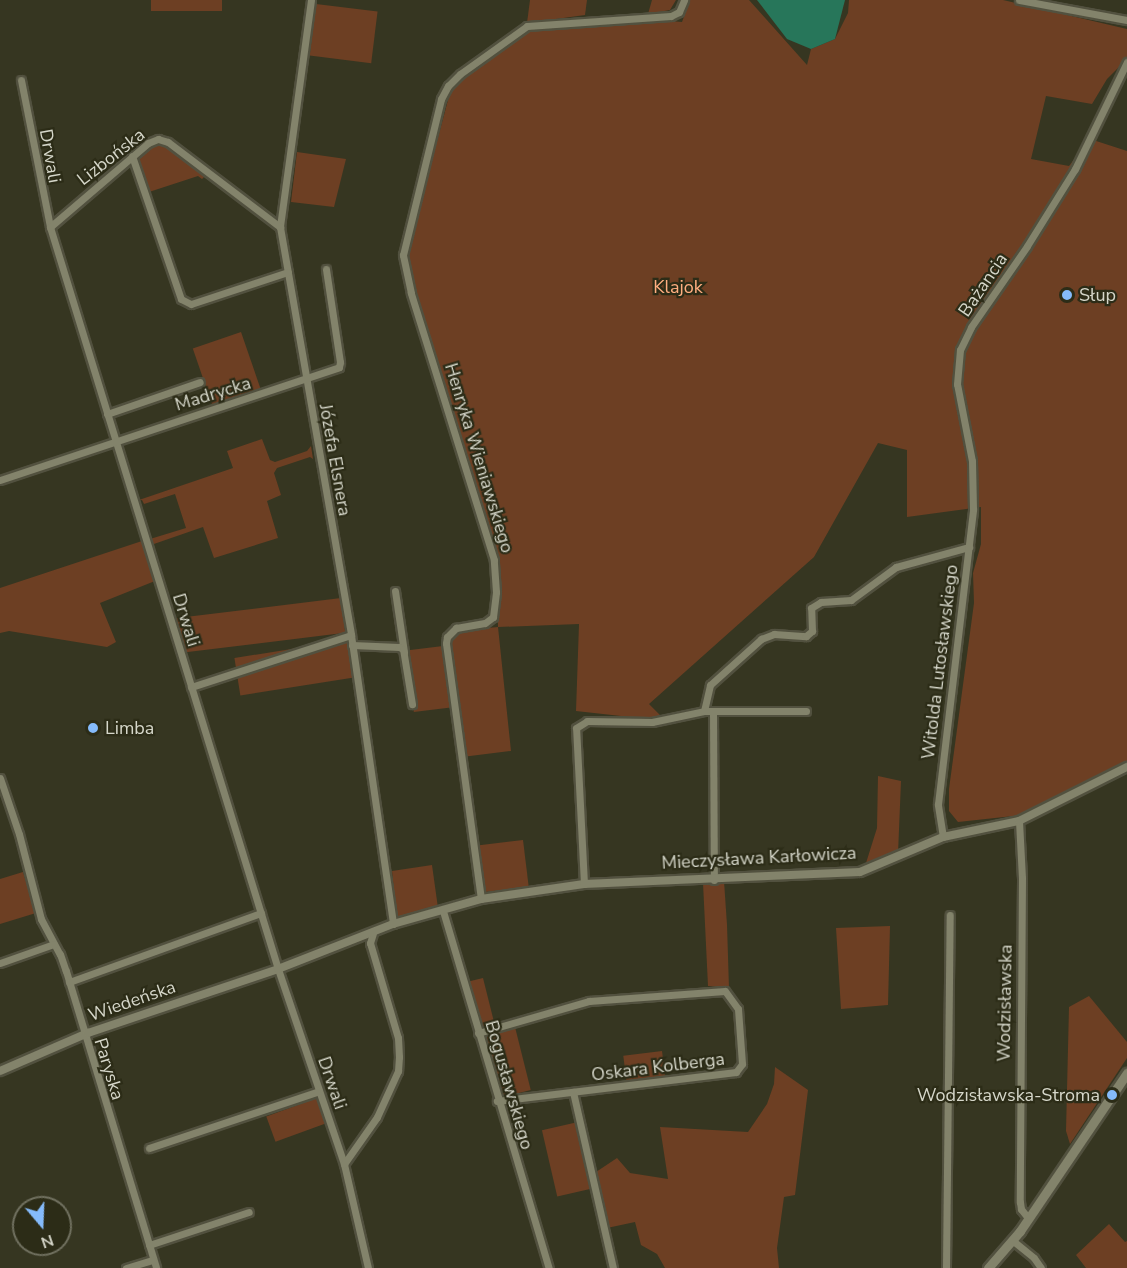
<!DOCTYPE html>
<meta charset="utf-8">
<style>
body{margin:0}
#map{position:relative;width:1127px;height:1268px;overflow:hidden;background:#363621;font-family:"Nunito Sans",sans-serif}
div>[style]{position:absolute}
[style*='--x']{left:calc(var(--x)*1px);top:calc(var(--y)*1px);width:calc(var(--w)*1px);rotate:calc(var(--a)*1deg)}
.green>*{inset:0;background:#6d3f23;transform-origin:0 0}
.water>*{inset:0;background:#27765a}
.roads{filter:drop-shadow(2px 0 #52513f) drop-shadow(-2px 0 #52513f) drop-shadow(0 2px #52513f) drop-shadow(0 -2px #52513f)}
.minor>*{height:7px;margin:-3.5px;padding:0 3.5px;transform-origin:3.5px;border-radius:3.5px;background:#83836b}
.tertiary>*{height:8px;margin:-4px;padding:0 4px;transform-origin:4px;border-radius:4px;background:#83836b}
.secondary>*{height:9px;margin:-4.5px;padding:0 4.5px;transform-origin:4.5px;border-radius:4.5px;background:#83836b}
.dots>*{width:16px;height:16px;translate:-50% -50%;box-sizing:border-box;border:3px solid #2c2c17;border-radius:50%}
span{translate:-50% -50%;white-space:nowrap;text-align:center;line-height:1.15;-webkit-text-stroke:4.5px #2c2c17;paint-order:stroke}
.street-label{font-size:18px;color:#d6d7ca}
.park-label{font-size:18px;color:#ffae80}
.poi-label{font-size:18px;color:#d6d7ca}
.left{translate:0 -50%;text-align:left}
.right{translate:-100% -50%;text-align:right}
.north{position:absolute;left:12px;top:1196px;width:60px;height:60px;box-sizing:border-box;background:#2c2c17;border:2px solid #70705f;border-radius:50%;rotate:161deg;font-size:16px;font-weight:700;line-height:24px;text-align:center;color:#d6d7ca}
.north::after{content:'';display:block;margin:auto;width:21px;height:27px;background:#85bbfb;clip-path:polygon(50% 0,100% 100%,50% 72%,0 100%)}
</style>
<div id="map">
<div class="green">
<div style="left:151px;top:0;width:71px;height:11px"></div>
<div style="clip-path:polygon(530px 0,587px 0,585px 15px,527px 23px)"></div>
<div style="clip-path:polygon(652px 0,676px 0,670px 10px,648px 14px)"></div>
<div style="clip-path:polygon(690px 0,749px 0,807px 65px,811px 49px,835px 39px,848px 13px,849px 0,1003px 0,1127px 29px,1127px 59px,1107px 79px,1092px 104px,1046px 96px,1031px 159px,1069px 166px,1090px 139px,1127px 151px,1127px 761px,1022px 815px,958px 822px,949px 811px,949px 789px,974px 603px,973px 573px,981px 544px,981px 507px,907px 517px,907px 450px,878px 443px,814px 557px,649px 704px,660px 715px,648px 719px,576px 711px,579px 624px,498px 627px,511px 751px,462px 757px,450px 643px,455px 631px,498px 627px,497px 559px,406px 258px,452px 85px,530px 28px,646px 19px,682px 22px)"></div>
<div style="left:316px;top:4px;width:62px;height:52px;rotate:7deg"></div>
<div style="clip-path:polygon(157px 142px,166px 143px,205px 176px,202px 179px,198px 176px,149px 192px,137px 156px)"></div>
<div style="clip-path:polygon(297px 152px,346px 159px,334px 207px,291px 202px)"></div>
<div style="left:241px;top:332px;width:60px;height:51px;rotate:71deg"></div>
<div style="clip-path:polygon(262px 439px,270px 460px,275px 462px,307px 451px,311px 446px,313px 459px,310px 457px,277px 468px,274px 473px,281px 495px,267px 501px,278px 538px,214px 558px,203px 527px,151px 545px,150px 539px,186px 528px,175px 494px,144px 504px,142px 500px,136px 501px,233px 468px,227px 451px)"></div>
<div style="clip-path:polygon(142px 541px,155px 581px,100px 603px,116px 642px,107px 647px,9px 631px,0 633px,0 588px)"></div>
<div style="left:341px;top:598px;width:35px;height:167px;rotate:83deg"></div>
<div style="left:348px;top:640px;width:38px;height:115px;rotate:81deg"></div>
<div style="left:443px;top:646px;width:62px;height:37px;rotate:83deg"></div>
<div style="clip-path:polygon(878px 776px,901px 781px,898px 854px,866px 863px,877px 828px)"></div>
<div style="left:523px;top:840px;width:47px;height:46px;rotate:83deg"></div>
<div style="clip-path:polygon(432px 865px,438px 908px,397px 921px,392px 871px)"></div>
<div style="clip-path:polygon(23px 872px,36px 913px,0 924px,0 879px)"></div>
<div style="clip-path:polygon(724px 881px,727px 925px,729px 988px,708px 986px,703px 883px)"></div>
<div style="clip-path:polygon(890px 926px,888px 1005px,841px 1009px,836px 928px)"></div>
<div style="left:483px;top:978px;width:49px;height:18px;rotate:76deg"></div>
<div style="clip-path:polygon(1089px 996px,1127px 1042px,1127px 1058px,1070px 1144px,1066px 1131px,1069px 1007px)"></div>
<div style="left:515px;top:1027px;width:65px;height:35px;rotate:76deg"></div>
<div style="left:662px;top:1051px;width:25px;height:39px;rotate:83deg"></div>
<div style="clip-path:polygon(775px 1067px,808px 1090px,795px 1195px,784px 1197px,777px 1248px,779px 1268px,665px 1268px,657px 1254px,641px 1245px,635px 1222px,607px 1228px,596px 1172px,617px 1158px,630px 1173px,668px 1179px,660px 1127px,748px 1132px,767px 1104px,774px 1084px)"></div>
<div style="left:317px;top:1098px;width:27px;height:54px;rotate:70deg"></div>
<div style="left:578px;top:1122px;width:68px;height:37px;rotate:77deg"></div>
<div style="clip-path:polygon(1109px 1224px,1125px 1242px,1127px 1241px,1127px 1268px,1086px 1268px,1076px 1255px)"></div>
</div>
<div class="water">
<div style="clip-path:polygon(757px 0,845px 0,835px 39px,811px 49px,787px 39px)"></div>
</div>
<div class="roads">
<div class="minor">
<div style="--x:311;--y:0;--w:229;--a:97.8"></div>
<div style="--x:280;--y:227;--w:414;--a:80.1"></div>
<div style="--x:351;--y:635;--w:292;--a:81.7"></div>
<div style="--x:1019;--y:0;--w:110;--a:10.5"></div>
<div style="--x:21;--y:80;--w:150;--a:78.8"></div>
<div style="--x:50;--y:227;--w:776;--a:72.92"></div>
<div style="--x:278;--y:969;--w:206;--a:71.3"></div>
<div style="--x:132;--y:156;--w:151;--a:71.1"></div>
<div style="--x:181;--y:299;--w:11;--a:27"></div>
<div style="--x:191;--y:304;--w:102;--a:-18.3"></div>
<div style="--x:50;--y:227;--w:129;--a:-40.6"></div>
<div style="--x:148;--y:143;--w:11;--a:-22"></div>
<div style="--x:158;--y:139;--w:10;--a:17"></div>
<div style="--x:168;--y:142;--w:141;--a:37.2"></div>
<div style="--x:107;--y:414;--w:98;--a:-19"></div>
<div style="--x:0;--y:480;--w:357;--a:-18.4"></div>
<div style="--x:339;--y:367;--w:5;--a:-79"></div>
<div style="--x:340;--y:362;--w:94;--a:-98.6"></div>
<div style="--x:395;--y:591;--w:62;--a:81.6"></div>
<div style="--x:352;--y:645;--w:47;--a:2.4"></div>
<div style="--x:399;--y:647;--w:4;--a:27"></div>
<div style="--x:403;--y:649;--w:56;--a:80.7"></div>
<div style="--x:191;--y:687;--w:168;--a:-18"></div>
<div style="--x:704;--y:711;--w:27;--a:-77"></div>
<div style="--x:710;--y:685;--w:69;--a:-42"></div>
<div style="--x:761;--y:639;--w:14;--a:-21"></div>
<div style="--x:774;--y:634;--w:32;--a:4"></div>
<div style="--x:806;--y:636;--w:8;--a:-40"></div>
<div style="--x:812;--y:631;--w:23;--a:-92"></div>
<div style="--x:811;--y:608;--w:12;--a:-31"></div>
<div style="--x:821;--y:602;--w:30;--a:-4"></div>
<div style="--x:851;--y:600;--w:56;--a:-36.3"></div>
<div style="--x:896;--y:567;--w:76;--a:-15.3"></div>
<div style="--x:713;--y:711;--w:169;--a:89.7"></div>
<div style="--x:0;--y:778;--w:59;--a:71.3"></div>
<div style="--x:19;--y:834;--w:88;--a:75.5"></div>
<div style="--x:41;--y:919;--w:40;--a:62"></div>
<div style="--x:60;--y:954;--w:18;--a:71"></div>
<div style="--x:66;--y:971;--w:310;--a:73.1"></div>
<div style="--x:1019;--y:821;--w:57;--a:87"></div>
<div style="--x:1022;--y:878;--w:324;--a:90.4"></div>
<div style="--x:1020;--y:1202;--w:7;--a:82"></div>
<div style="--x:1021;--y:1209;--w:11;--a:52"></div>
<div style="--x:943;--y:837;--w:33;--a:-99"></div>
<div style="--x:938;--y:804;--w:297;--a:-83.2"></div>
<div style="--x:973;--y:509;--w:48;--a:-91.2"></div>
<div style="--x:972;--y:461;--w:78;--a:-101"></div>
<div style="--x:957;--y:384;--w:34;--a:-85"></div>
<div style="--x:960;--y:350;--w:25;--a:-64"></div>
<div style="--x:971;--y:327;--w:98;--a:-55.3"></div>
<div style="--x:1027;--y:246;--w:91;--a:-58.1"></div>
<div style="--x:1075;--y:169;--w:119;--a:-64.1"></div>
<div style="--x:584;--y:884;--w:156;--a:-92.9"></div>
<div style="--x:576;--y:728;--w:13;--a:-32"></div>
<div style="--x:587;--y:721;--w:65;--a:0.9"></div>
<div style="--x:652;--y:722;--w:53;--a:-11.9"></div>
<div style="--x:704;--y:711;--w:102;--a:0"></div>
<div style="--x:481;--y:899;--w:258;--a:-97.8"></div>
<div style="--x:446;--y:643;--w:6;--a:-81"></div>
<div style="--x:447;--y:637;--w:13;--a:-45"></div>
<div style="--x:456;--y:628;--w:29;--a:-10"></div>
<div style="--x:485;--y:623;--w:10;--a:-37"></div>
<div style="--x:493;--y:617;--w:25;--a:-83"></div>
<div style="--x:496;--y:592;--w:32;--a:-94"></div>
<div style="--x:494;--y:560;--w:280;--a:-107.3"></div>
<div style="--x:411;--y:293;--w:39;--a:-102"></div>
<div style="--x:403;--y:255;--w:161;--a:-76.3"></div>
<div style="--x:441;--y:99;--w:15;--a:-62"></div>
<div style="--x:448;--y:86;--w:17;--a:-45"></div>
<div style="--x:460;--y:74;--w:82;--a:-35.6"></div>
<div style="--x:527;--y:26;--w:144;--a:-4"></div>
<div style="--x:671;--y:16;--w:9;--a:-27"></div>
<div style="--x:679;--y:12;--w:13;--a:-67"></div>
<div style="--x:443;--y:911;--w:372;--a:73.5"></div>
<div style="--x:0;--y:963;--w:57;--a:-19.4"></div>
<div style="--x:69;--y:982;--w:204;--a:-19.8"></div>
<div style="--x:478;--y:1033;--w:116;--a:-16.1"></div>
<div style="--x:589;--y:1001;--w:136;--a:-4.2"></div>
<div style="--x:725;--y:991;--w:22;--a:54"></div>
<div style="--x:738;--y:1009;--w:55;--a:85.8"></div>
<div style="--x:742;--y:1064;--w:10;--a:127"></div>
<div style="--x:736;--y:1072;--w:241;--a:173.1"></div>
<div style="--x:573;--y:1092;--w:180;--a:77.2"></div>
<div style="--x:149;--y:1148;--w:179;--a:-18.5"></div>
<div style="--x:1012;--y:1240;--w:28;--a:39"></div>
<div style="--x:1034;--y:1258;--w:12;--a:55"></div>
<div style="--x:149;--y:1245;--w:105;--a:-18.3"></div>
<div style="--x:126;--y:1268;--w:28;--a:-17"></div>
<div style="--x:368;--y:1268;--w:107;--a:-103"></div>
<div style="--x:344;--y:1164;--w:57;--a:-54.9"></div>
<div style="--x:377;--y:1117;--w:51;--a:-65.5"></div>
<div style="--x:398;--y:1071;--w:14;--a:-86"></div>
<div style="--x:399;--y:1057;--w:19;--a:-93"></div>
<div style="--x:398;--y:1038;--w:99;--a:-106.4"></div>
<div style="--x:370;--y:943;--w:10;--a:-73"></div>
<div style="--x:946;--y:1268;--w:353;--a:-89.4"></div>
</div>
<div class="tertiary">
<div style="--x:0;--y:1071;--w:96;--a:-23.4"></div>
<div style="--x:88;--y:1033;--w:200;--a:-18.6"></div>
<div style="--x:278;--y:969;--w:123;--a:-21.4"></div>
<div style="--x:393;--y:924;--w:91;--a:-15.9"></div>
<div style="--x:481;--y:899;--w:104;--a:-8.3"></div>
<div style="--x:584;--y:884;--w:276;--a:-2.5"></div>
<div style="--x:860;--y:872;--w:90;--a:-22.9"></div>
<div style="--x:943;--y:837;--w:78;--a:-11.9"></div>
<div style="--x:1019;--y:821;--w:121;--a:-26.6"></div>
</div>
<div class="secondary">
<div style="--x:988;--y:1268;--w:49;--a:-49.1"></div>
<div style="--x:1020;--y:1231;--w:191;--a:-55.9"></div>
</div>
</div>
<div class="dots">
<div style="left:1067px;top:295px;background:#85bbfb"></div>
<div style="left:93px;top:728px;background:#85bbfb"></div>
<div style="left:1112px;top:1095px;background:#85bbfb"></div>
</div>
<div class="street-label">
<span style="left:50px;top:156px;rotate:80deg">Drwali</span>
<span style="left:111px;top:157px;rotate:-38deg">Lizbońska</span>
<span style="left:983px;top:285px;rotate:-56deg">Bażancia</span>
<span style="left:213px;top:394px;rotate:-17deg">Madrycka</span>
<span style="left:479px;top:458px;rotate:73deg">Henryka Wieniawskiego</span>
<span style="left:335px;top:460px;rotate:80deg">Józefa Elsnera</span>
<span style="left:186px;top:620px;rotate:73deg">Drwali</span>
<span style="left:940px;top:662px;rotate:-83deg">Witolda Lutosławskiego</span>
<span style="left:759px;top:858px;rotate:-3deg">Mieczysława Karłowicza</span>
<span style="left:132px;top:1001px;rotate:-19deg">Wiedeńska</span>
<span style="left:1005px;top:1003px;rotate:-89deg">Wodzisławska</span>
<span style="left:658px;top:1067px;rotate:-7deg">Oskara Kolberga</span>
<span style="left:109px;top:1069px;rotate:73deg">Paryska</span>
<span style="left:332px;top:1083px;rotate:71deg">Drwali</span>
<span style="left:509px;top:1085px;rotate:74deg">Bogusławskiego</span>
</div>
<div class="park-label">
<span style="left:678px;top:287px">Klajok</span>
</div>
<div class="poi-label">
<span class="left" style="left:1079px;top:295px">Słup</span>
<span class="left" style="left:105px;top:728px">Limba</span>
<span class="right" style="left:1100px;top:1095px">Wodzisławska-Stroma</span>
</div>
<div class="north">N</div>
</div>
